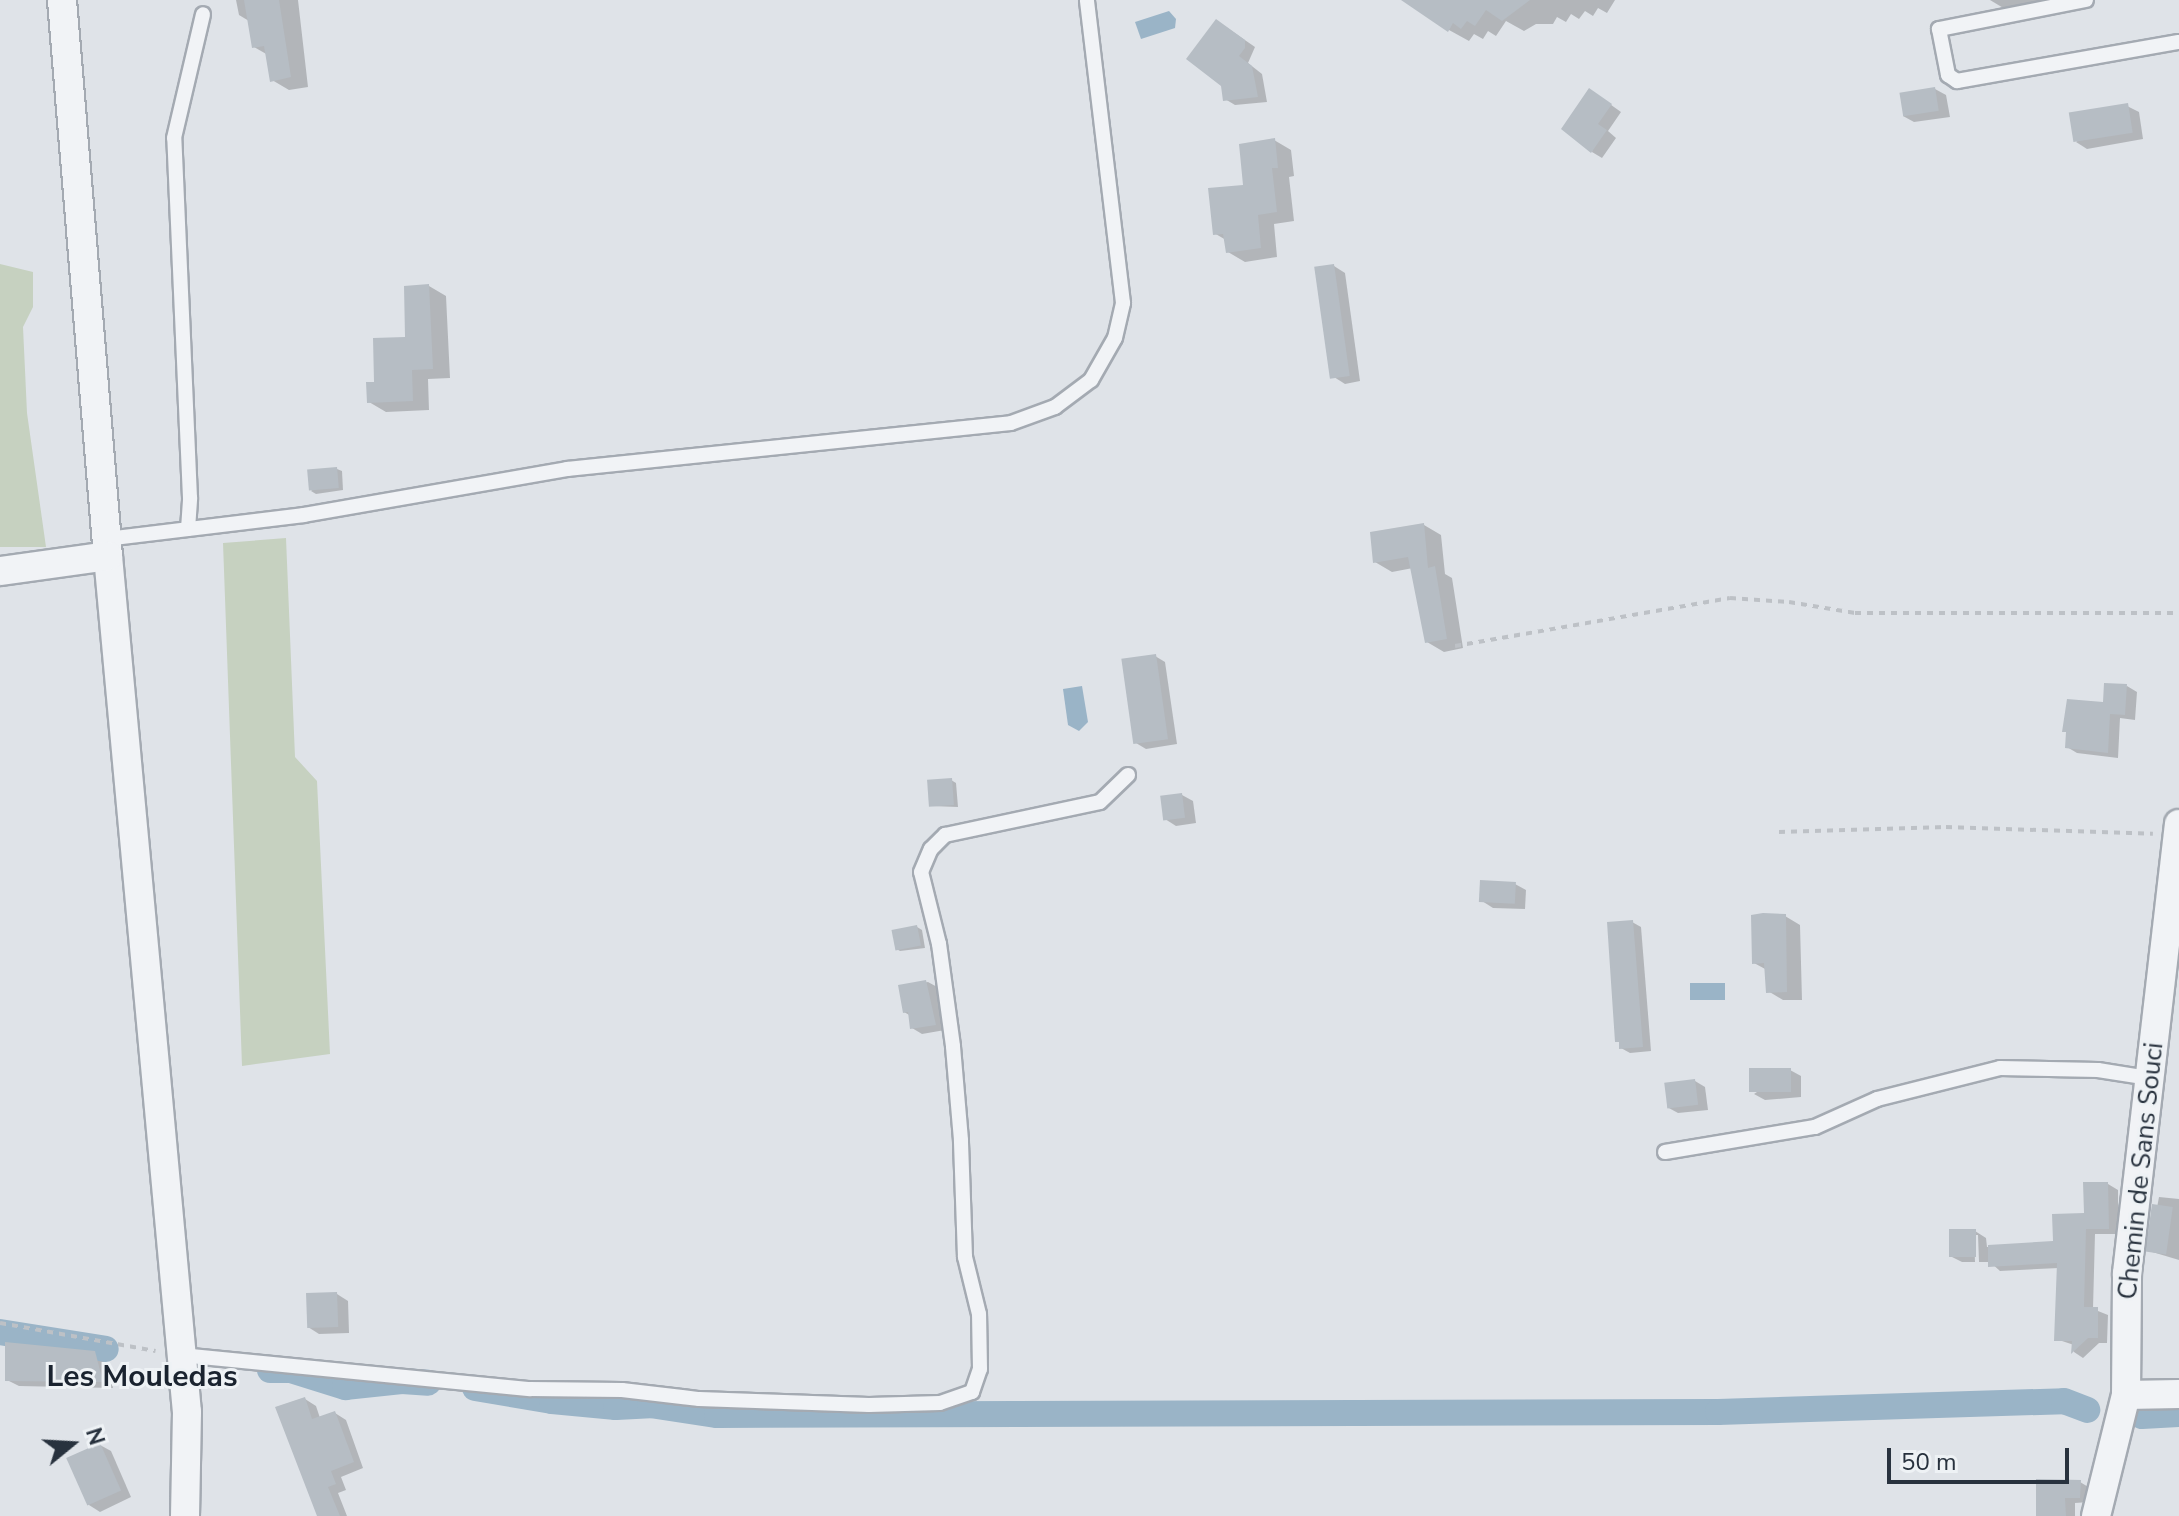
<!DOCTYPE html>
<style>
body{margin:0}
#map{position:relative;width:2179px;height:1516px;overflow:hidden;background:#dfe3e8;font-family:"Nunito Sans",sans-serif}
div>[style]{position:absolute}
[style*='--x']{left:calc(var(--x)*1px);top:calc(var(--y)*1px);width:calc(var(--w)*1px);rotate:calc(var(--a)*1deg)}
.green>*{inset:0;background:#c6d1c0}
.water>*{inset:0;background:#9ab4c7;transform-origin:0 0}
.shadow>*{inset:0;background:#0003}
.canal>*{height:26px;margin:-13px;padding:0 13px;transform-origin:13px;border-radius:13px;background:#9ab4c7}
.building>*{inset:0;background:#b6bdc4;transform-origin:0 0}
.path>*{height:4px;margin-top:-2px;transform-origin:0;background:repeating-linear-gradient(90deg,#bdc1c6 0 6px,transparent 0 12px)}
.roads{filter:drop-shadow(2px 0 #a4aab2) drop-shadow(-2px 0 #a4aab2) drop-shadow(0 2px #a4aab2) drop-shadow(0 -2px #a4aab2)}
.service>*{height:14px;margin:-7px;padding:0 7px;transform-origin:7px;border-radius:7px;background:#f1f3f6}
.minor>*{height:28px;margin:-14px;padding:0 14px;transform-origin:14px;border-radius:14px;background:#f1f3f6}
span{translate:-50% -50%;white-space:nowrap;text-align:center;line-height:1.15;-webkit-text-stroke:6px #eef2f5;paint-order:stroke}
.street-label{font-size:26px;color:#28323e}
.quarter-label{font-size:30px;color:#1a232f;font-weight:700}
.north{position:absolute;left:32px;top:1404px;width:80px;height:80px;-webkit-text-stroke:6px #eef2f5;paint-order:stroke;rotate:72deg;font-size:22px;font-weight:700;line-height:32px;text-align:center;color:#28323e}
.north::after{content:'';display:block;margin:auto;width:28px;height:36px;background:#28323e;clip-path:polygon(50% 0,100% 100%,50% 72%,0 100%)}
.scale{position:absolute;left:1887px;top:1448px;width:182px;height:36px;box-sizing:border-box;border:4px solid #28323e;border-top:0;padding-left:10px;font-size:24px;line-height:28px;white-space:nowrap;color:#28323e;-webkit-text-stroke:6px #eef2f5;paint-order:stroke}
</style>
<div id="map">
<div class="green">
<div style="clip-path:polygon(0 264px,33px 272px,33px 307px,23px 327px,27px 413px,46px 547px,0 547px)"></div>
<div style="clip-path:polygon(286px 538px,295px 757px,317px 781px,330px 1054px,242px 1066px,223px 543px)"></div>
</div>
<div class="water">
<div style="clip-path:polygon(1169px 11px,1176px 19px,1175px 28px,1141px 39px,1135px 22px)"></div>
<div style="clip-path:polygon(1082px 686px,1088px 722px,1079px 731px,1068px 725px,1063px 689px)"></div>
<div style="left:1725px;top:983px;width:17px;height:35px;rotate:90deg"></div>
</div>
<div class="shadow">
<div style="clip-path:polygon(236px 0,298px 0,308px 87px,289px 90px,272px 80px,268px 55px,254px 47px,249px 21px,239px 15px)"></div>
<div style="clip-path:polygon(1422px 0,1615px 0,1607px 13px,1598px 8px,1593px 16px,1585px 11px,1579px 19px,1571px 14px,1566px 22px,1557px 17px,1553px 24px,1536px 24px,1524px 31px,1506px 21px,1496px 36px,1488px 31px,1483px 39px,1474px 34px,1469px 41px,1449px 30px)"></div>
<div style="clip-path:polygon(1990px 0,2054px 0,2005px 9px)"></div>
<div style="clip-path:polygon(1226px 27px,1255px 47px,1248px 63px,1262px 74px,1267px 102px,1235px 105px,1225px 99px)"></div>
<div style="clip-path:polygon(1935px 89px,1946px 95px,1950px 117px,1914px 122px,1903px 116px)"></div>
<div style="clip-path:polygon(1600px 97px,1621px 112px,1608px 131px,1616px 138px,1602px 158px,1592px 152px)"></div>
<div style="clip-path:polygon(2127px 106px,2139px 112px,2143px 139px,2087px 149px,2076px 142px)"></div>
<div style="clip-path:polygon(1274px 140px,1291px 150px,1294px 176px,1289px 177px,1294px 221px,1274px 224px,1277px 257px,1245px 262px,1228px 252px,1226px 240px,1214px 233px)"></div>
<div style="clip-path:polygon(1334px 266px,1345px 273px,1360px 381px,1345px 384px,1334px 377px)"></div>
<div style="clip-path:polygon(429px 286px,446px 296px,450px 378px,428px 379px,429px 410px,386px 412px,369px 402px,376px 384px,407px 339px)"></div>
<div style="clip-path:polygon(337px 469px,342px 471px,343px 490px,316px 494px,311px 491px)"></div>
<div style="clip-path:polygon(1424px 525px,1441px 535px,1445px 574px,1452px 578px,1463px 648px,1444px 652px,1427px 642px,1413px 568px,1392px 572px,1375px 562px)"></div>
<div style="clip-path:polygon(1155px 656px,1165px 662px,1177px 744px,1146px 749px,1136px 743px)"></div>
<div style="clip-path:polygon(2127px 686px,2137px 692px,2135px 720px,2120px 718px,2118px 758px,2077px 753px,2067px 747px,2105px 704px)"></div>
<div style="clip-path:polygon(951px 780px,956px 783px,958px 807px,931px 806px)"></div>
<div style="clip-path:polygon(1182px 795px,1193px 801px,1196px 823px,1176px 826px,1165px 819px)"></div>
<div style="clip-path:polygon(1515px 884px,1526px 890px,1525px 909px,1493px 908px,1482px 901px)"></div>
<div style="clip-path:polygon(1785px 916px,1800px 925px,1802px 1000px,1783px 1000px,1768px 991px,1767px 970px,1754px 963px)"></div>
<div style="clip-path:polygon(1632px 922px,1641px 927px,1651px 1051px,1630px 1053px,1621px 1048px)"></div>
<div style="clip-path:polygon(917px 927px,922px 930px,925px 948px,900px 951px,895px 948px)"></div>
<div style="clip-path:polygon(928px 982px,939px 988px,945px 1030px,922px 1034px,912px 1028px,911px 1016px,904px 1012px,900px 987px)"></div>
<div style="clip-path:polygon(1790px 1070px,1801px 1076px,1801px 1097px,1765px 1100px,1754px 1094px)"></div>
<div style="clip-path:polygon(1695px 1081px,1705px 1087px,1708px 1110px,1678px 1113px,1667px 1107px)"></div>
<div style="clip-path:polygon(2108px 1184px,2118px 1190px,2118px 1234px,2095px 1234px,2093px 1309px,2108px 1315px,2107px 1343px,2099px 1343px,2083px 1358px,2074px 1352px,2074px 1345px,2056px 1339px,2059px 1268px,2000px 1271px,1990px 1262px,1979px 1262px,1978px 1235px,1974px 1235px,1975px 1262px,1962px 1262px,1950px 1256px,1975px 1231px,1986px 1238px,1987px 1247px,2055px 1243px,2087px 1215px)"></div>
<div style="clip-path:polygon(2159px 1197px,2179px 1199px,2179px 1260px,2149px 1251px)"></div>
<div style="clip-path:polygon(337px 1294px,348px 1301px,349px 1333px,319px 1334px,308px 1327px)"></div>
<div style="clip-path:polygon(94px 1353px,106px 1360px,113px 1388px,19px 1386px,7px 1380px)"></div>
<div style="clip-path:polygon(305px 1399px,316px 1406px,320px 1418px,335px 1413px,346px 1420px,363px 1468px,341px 1477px,346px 1490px,338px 1493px,347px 1516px,320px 1516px)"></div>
<div style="clip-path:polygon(100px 1445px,111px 1451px,131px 1497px,100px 1512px,89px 1505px)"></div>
<div style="clip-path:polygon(2080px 1482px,2090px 1488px,2089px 1502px,2075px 1503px,2075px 1516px,2038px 1516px)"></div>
</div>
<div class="canal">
<div style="--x:0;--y:1332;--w:107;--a:9.1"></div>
<div style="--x:270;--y:1370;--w:21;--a:0"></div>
<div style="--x:291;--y:1370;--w:57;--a:17.5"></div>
<div style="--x:345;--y:1387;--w:57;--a:-6"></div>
<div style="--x:402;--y:1381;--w:26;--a:4"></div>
<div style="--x:475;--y:1388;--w:78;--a:9.6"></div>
<div style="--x:552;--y:1401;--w:64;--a:5.4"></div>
<div style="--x:616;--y:1407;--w:34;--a:-3"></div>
<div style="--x:650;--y:1405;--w:68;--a:8.5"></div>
<div style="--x:717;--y:1415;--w:1001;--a:-0.17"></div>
<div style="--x:1718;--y:1412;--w:346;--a:-1.8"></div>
<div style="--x:2064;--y:1401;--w:25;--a:21"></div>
<div style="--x:2142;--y:1416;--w:37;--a:-3"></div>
</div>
<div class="building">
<div style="clip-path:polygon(244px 0,279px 0,291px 77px,270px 82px,264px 46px,252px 48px)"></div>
<div style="clip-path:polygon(1401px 0,1530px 0,1502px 21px,1486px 10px,1475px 26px,1467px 21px,1461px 29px,1453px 23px,1448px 32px)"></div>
<div style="clip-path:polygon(1216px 19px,1245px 40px,1245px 48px,1239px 56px,1252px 66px,1258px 97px,1223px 101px,1221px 86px,1186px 59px)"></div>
<div style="left:1935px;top:87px;width:24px;height:36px;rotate:81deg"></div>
<div style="clip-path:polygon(1589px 88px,1612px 104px,1598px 124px,1607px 130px,1591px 153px,1561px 129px)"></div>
<div style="left:2128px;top:103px;width:30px;height:60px;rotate:81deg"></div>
<div style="clip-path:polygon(1275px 138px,1278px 168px,1272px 168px,1277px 212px,1258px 215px,1261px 248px,1226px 253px,1223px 234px,1213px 235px,1208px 188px,1243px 185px,1239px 144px)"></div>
<div style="left:1334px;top:264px;width:113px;height:20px;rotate:82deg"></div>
<div style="clip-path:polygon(429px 284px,433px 369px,412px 370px,413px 401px,367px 403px,366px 382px,374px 382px,373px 338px,405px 337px,404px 286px)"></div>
<div style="left:337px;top:467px;width:21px;height:30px;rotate:85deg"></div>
<div style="clip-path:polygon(1424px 523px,1428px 568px,1435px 566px,1447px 639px,1425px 643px,1408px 557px,1373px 563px,1370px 532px)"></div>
<div style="left:1156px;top:654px;width:86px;height:35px;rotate:82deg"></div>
<div style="clip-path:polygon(2104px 683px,2127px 684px,2125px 715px,2110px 714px,2108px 753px,2065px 748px,2066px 732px,2062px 732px,2067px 699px,2103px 702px)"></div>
<div style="left:952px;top:778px;width:27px;height:25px;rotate:86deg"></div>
<div style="left:1182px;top:793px;width:25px;height:22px;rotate:83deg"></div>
<div style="left:1480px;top:880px;width:36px;height:22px;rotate:3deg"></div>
<div style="clip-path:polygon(1763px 913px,1786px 914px,1787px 992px,1766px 993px,1764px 963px,1752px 964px,1751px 915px)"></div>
<div style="clip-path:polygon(1633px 920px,1643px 1047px,1619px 1049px,1619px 1042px,1615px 1042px,1607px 922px)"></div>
<div style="left:917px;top:925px;width:21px;height:26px;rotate:79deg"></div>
<div style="clip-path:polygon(926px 980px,936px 1025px,910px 1029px,908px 1012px,903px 1013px,898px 985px)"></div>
<div style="left:1791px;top:1068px;width:24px;height:42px;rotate:90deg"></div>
<div style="left:1695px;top:1079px;width:26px;height:31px;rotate:83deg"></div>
<div style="clip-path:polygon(2083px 1182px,2108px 1182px,2109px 1229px,2086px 1229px,2084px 1307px,2098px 1307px,2098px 1338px,2088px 1338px,2071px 1354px,2072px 1341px,2054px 1341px,2057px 1263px,1988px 1267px,1988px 1245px,2053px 1241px,2052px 1214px,2084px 1213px)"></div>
<div style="left:2152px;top:1204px;width:21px;height:48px;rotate:8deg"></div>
<div style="left:1949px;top:1229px;width:27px;height:28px"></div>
<div style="left:337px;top:1292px;width:35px;height:31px;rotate:88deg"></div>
<div style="clip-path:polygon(5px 1342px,95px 1351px,103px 1382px,5px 1381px)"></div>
<div style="clip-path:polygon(305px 1397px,312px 1419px,335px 1411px,354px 1462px,331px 1471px,336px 1484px,328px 1487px,340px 1516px,317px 1516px,275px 1407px)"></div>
<div style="left:100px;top:1443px;width:52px;height:37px;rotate:66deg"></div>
<div style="clip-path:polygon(2036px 1479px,2081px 1480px,2080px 1498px,2065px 1498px,2066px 1516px,2036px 1516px)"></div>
</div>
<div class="path">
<div style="--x:1455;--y:646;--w:279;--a:-9.9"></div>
<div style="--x:1730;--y:598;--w:59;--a:3.9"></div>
<div style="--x:1789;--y:602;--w:67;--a:9.5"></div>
<div style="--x:1855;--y:613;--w:324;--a:0"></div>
<div style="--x:1779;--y:832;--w:167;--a:-1.7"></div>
<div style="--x:1946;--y:827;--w:207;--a:1.9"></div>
<div style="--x:0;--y:1323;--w:158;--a:10.2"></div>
</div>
<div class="roads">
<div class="service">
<div style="--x:2086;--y:0;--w:150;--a:168.8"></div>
<div style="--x:1939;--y:29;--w:47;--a:78.9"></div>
<div style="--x:1948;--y:75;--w:11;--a:34"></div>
<div style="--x:1957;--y:81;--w:225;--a:-10"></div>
<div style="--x:188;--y:529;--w:31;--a:-86"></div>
<div style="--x:190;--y:498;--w:360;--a:-92.5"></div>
<div style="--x:174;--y:138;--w:127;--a:-76.8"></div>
<div style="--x:106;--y:539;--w:199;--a:-6.9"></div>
<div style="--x:304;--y:515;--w:267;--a:-9.9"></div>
<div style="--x:567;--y:469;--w:446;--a:-5.9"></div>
<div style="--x:1011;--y:423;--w:47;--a:-20"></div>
<div style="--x:1055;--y:407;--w:45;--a:-36.9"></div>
<div style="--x:1091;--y:380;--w:48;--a:-60.3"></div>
<div style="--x:1115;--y:338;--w:36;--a:-77"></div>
<div style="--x:1123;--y:303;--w:305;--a:-96.8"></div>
<div style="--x:1665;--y:1152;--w:152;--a:-9.5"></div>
<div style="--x:1815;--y:1127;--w:68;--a:-24.3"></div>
<div style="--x:1877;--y:1099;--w:127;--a:-14.1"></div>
<div style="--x:2000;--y:1068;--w:98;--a:1.2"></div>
<div style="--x:2098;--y:1070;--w:52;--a:8.9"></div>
<div style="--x:181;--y:1355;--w:351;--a:5.6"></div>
<div style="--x:530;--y:1389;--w:92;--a:0.6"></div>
<div style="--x:622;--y:1390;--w:78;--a:6.7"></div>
<div style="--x:699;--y:1399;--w:170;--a:2"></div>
<div style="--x:869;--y:1405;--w:71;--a:-1.6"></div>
<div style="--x:940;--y:1403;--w:34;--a:-19"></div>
<div style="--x:972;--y:1392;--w:24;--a:-71"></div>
<div style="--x:980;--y:1369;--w:55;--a:-91"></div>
<div style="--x:979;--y:1314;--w:59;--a:-103.8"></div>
<div style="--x:965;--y:1257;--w:117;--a:-92"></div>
<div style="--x:961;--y:1140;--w:94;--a:-94.9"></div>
<div style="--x:953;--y:1046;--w:103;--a:-97.8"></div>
<div style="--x:939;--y:944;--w:74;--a:-104"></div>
<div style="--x:921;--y:872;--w:25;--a:-67"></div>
<div style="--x:931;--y:849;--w:20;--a:-45"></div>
<div style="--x:945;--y:835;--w:158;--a:-12"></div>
<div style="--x:1100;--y:802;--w:39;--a:-44"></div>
</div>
<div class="minor">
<div style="--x:62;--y:0;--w:558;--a:85.27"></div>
<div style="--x:108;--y:556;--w:860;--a:84.73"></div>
<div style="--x:187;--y:1412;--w:104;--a:91.1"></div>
<div style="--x:0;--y:571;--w:109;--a:-7.9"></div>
<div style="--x:2126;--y:1395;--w:53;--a:-1.1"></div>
<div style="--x:2096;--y:1516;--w:125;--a:-76.1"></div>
<div style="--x:2126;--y:1395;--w:122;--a:-89.5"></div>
<div style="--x:2127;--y:1273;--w:452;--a:-83.4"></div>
</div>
</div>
<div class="street-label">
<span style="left:2141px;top:1171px;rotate:-84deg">Chemin de Sans Souci</span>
</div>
<div class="quarter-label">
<span style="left:142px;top:1377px">Les Mouledas</span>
</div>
<div class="north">N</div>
<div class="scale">50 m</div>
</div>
